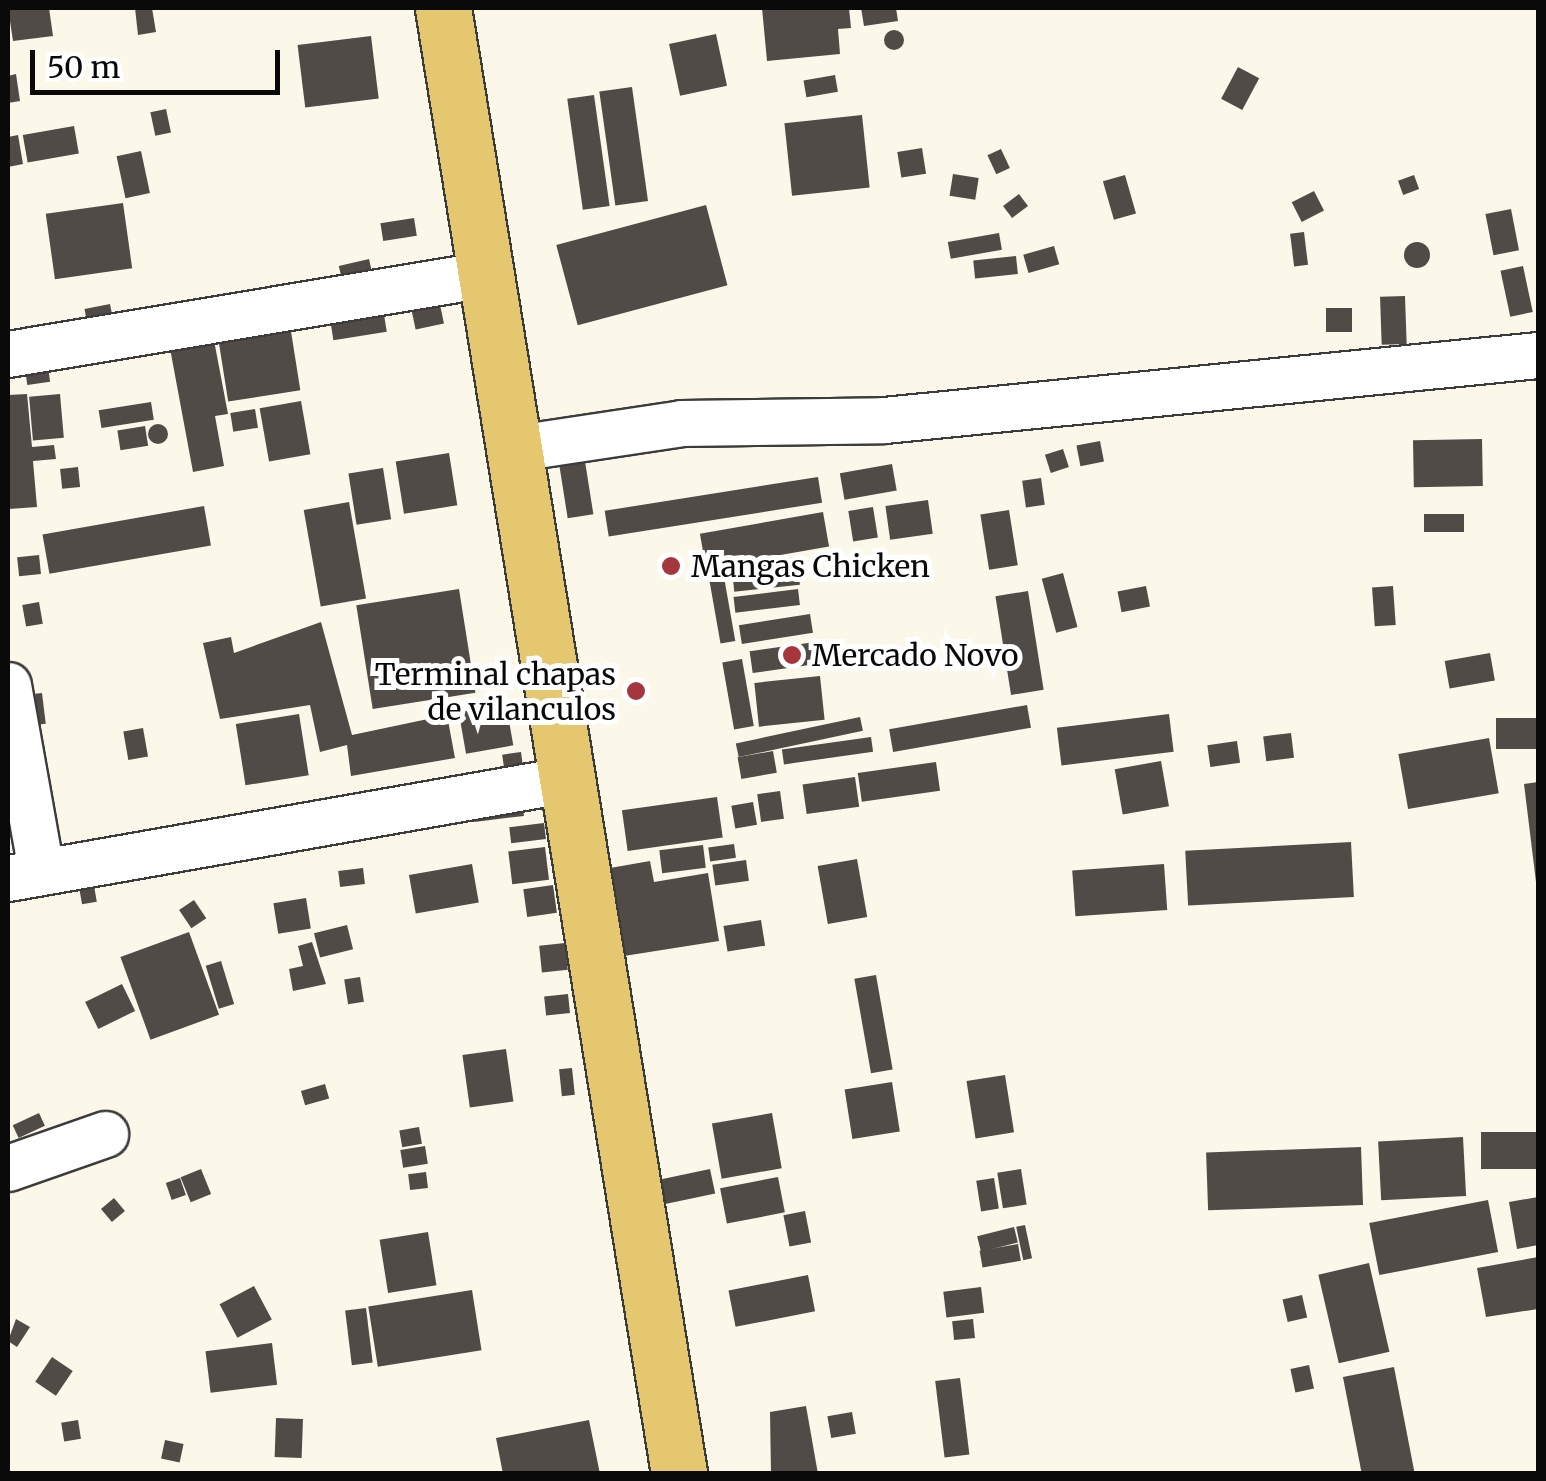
<!DOCTYPE html>
<style>
body{margin:0}
#map{position:relative;width:1546px;height:1481px;overflow:hidden;background:#fcf8e9;font-family:Merriweather,serif}
div>[style]{position:absolute}
[style*='--x']{left:calc(var(--x)*1px);top:calc(var(--y)*1px);width:calc(var(--w)*1px);rotate:calc(var(--a)*1deg)}
.building>*{inset:0;background:#504b47;transform-origin:0 0}
.round{border-radius:50%}
.roads{filter:drop-shadow(2px 0 #3c3c3c) drop-shadow(-2px 0 #3c3c3c) drop-shadow(0 2px #3c3c3c) drop-shadow(0 -2px #3c3c3c)}
.minor>*{height:45px;margin:-22.5px;padding:0 22.5px;transform-origin:22.5px;border-radius:22.5px;background:#fff}
.major>*{height:55px;margin:-27.5px;padding:0 27.5px;transform-origin:27.5px;border-radius:27.5px;background:#e5c770}
.dots>*{width:28px;height:28px;translate:-50% -50%;box-sizing:border-box;border:5px solid #fff;border-radius:50%}
span{translate:-50% -50%;white-space:nowrap;text-align:center;line-height:1.15;-webkit-text-stroke:10px #fff;paint-order:stroke}
.poi-label{font-size:30px;color:#090909}
.left{translate:0 -50%;text-align:left}
.right{translate:-100% -50%;text-align:right}
.frame{position:absolute;inset:0;border:10px solid #090909;pointer-events:none}
.scale{position:absolute;left:30px;top:50px;width:250px;height:45px;box-sizing:border-box;border:5px solid #090909;border-top:0;padding-left:12px;font-size:30px;line-height:35px;white-space:nowrap;color:#090909;-webkit-text-stroke:8px #fff;paint-order:stroke}
</style>
<div id="map">
<div class="building">
<div style="clip-path:polygon(8px 8px,49px 8px,53px 36px,13px 41px)"></div>
<div style="clip-path:polygon(135px 8px,152px 8px,156px 32px,138px 35px)"></div>
<div style="clip-path:polygon(762px 8px,849px 8px,851px 28px,838px 29px,840px 54px,767px 61px)"></div>
<div style="clip-path:polygon(861px 8px,896px 8px,898px 21px,864px 26px)"></div>
<div class="round" style="left:884px;top:30px;width:20px;height:20px"></div>
<div style="left:716px;top:34px;width:53px;height:48px;rotate:78deg"></div>
<div style="left:371px;top:36px;width:63px;height:74px;rotate:83deg"></div>
<div style="left:1238px;top:67px;width:24px;height:36px;rotate:28deg"></div>
<div style="clip-path:polygon(16px 74px,20px 101px,8px 103px,8px 76px)"></div>
<div style="left:835px;top:75px;width:17px;height:32px;rotate:80deg"></div>
<div style="left:632px;top:87px;width:115px;height:33px;rotate:82deg"></div>
<div style="left:594px;top:95px;width:112px;height:27px;rotate:82deg"></div>
<div style="left:166px;top:109px;width:24px;height:16px;rotate:78deg"></div>
<div style="left:862px;top:115px;width:73px;height:78px;rotate:84deg"></div>
<div style="left:74px;top:126px;width:28px;height:52px;rotate:80deg"></div>
<div style="clip-path:polygon(18px 135px,23px 164px,8px 167px,8px 137px)"></div>
<div style="left:922px;top:148px;width:26px;height:25px;rotate:81deg"></div>
<div style="left:1001px;top:149px;width:21px;height:15px;rotate:65deg"></div>
<div style="left:141px;top:151px;width:43px;height:25px;rotate:78deg"></div>
<div style="left:953px;top:174px;width:26px;height:22px;rotate:9deg"></div>
<div style="left:1125px;top:175px;width:40px;height:23px;rotate:74deg"></div>
<div style="left:1414px;top:175px;width:15px;height:17px;rotate:70deg"></div>
<div style="left:1314px;top:191px;width:22px;height:25px;rotate:63deg"></div>
<div style="left:1019px;top:194px;width:15px;height:20px;rotate:53deg"></div>
<div style="left:123px;top:203px;width:66px;height:78px;rotate:82deg"></div>
<div style="left:706px;top:205px;width:83px;height:155px;rotate:75deg"></div>
<div style="left:1511px;top:209px;width:42px;height:26px;rotate:79deg"></div>
<div style="left:414px;top:218px;width:18px;height:34px;rotate:81deg"></div>
<div style="left:1304px;top:232px;width:33px;height:14px;rotate:83deg"></div>
<div style="left:999px;top:233px;width:17px;height:52px;rotate:80deg"></div>
<div class="round" style="left:1404px;top:242px;width:26px;height:26px"></div>
<div style="left:1054px;top:246px;width:19px;height:32px;rotate:74deg"></div>
<div style="left:1016px;top:256px;width:18px;height:43px;rotate:84deg"></div>
<div style="left:369px;top:259px;width:17px;height:31px;rotate:77deg"></div>
<div style="left:1523px;top:266px;width:47px;height:23px;rotate:78deg"></div>
<div style="left:1405px;top:296px;width:48px;height:25px;rotate:88deg"></div>
<div style="left:439px;top:300px;width:24px;height:29px;rotate:78deg"></div>
<div style="left:110px;top:304px;width:16px;height:26px;rotate:79deg"></div>
<div style="left:383px;top:308px;width:24px;height:54px;rotate:81deg"></div>
<div style="left:1326px;top:308px;width:26px;height:24px"></div>
<div style="left:290px;top:325px;width:66px;height:73px;rotate:81deg"></div>
<div style="clip-path:polygon(213px 335px,228px 414px,215px 416px,224px 466px,193px 472px,169px 343px)"></div>
<div style="left:48px;top:367px;width:15px;height:23px;rotate:82deg"></div>
<div style="clip-path:polygon(27px 394px,32px 447px,54px 445px,56px 459px,33px 461px,37px 507px,9px 509px,8px 395px)"></div>
<div style="left:60px;top:394px;width:44px;height:31px;rotate:85deg"></div>
<div style="left:301px;top:401px;width:54px;height:42px;rotate:80deg"></div>
<div style="left:151px;top:402px;width:18px;height:53px;rotate:81deg"></div>
<div style="left:255px;top:409px;width:19px;height:25px;rotate:81deg"></div>
<div class="round" style="left:148px;top:424px;width:20px;height:20px"></div>
<div style="left:145px;top:426px;width:20px;height:28px;rotate:81deg"></div>
<div style="left:1482px;top:439px;width:47px;height:69px;rotate:89deg"></div>
<div style="left:1100px;top:441px;width:21px;height:24px;rotate:79deg"></div>
<div style="left:1063px;top:449px;width:19px;height:19px;rotate:72deg"></div>
<div style="left:449px;top:453px;width:53px;height:54px;rotate:81deg"></div>
<div style="left:584px;top:455px;width:60px;height:26px;rotate:81deg"></div>
<div style="left:892px;top:464px;width:27px;height:53px;rotate:80deg"></div>
<div style="left:78px;top:467px;width:20px;height:18px;rotate:84deg"></div>
<div style="left:383px;top:468px;width:52px;height:35px;rotate:81deg"></div>
<div style="left:818px;top:477px;width:26px;height:216px;rotate:81deg"></div>
<div style="left:1041px;top:478px;width:27px;height:19px;rotate:82deg"></div>
<div style="left:928px;top:500px;width:34px;height:43px;rotate:82deg"></div>
<div style="left:349px;top:502px;width:98px;height:46px;rotate:80deg"></div>
<div style="left:204px;top:506px;width:40px;height:164px;rotate:80deg"></div>
<div style="left:873px;top:507px;width:31px;height:25px;rotate:81deg"></div>
<div style="left:1009px;top:510px;width:56px;height:29px;rotate:81deg"></div>
<div style="left:823px;top:512px;width:35px;height:125px;rotate:80deg"></div>
<div style="left:1424px;top:514px;width:40px;height:18px"></div>
<div style="left:39px;top:555px;width:19px;height:22px;rotate:84deg"></div>
<div style="left:797px;top:557px;width:28px;height:66px;rotate:84deg"></div>
<div style="left:1063px;top:573px;width:56px;height:22px;rotate:75deg"></div>
<div style="left:724px;top:577px;width:65px;height:15px;rotate:80deg"></div>
<div style="left:1146px;top:586px;width:21px;height:29px;rotate:79deg"></div>
<div style="left:1393px;top:586px;width:39px;height:21px;rotate:86deg"></div>
<div style="left:459px;top:589px;width:105px;height:104px;rotate:81deg"></div>
<div style="left:798px;top:589px;width:16px;height:65px;rotate:83deg"></div>
<div style="left:1028px;top:591px;width:100px;height:33px;rotate:81deg"></div>
<div style="left:39px;top:602px;width:22px;height:17px;rotate:80deg"></div>
<div style="left:810px;top:614px;width:19px;height:72px;rotate:81deg"></div>
<div style="clip-path:polygon(321px 622px,352px 735px,447px 715px,455px 758px,351px 776px,347px 745px,320px 752px,310px 705px,220px 719px,203px 643px,231px 637px,234px 653px)"></div>
<div style="left:815px;top:642px;width:22px;height:66px;rotate:82deg"></div>
<div style="left:1490px;top:653px;width:28px;height:46px;rotate:80deg"></div>
<div style="left:742px;top:659px;width:68px;height:20px;rotate:80deg"></div>
<div style="left:820px;top:676px;width:44px;height:66px;rotate:84deg"></div>
<div style="left:42px;top:693px;width:31px;height:7px;rotate:83deg"></div>
<div style="left:506px;top:704px;width:42px;height:48px;rotate:80deg"></div>
<div style="left:1027px;top:705px;width:23px;height:140px;rotate:80deg"></div>
<div style="left:299px;top:714px;width:62px;height:64px;rotate:81deg"></div>
<div style="left:1169px;top:714px;width:38px;height:113px;rotate:83deg"></div>
<div style="left:860px;top:717px;width:14px;height:127px;rotate:78deg"></div>
<div style="left:1538px;top:718px;width:31px;height:42px;rotate:90deg"></div>
<div style="left:143px;top:728px;width:29px;height:20px;rotate:80deg"></div>
<div style="left:1291px;top:733px;width:25px;height:28px;rotate:83deg"></div>
<div style="left:871px;top:737px;width:15px;height:90px;rotate:82deg"></div>
<div style="left:1489px;top:738px;width:56px;height:92px;rotate:80deg"></div>
<div style="left:1237px;top:741px;width:22px;height:30px;rotate:82deg"></div>
<div style="left:773px;top:751px;width:22px;height:36px;rotate:80deg"></div>
<div style="left:521px;top:752px;width:14px;height:19px;rotate:82deg"></div>
<div style="left:1161px;top:761px;width:46px;height:47px;rotate:80deg"></div>
<div style="left:936px;top:762px;width:29px;height:79px;rotate:82deg"></div>
<div style="left:855px;top:777px;width:30px;height:53px;rotate:82deg"></div>
<div style="clip-path:polygon(1538px 782px,1538px 882px,1536px 882px,1524px 784px)"></div>
<div style="left:780px;top:791px;width:28px;height:23px;rotate:82deg"></div>
<div style="left:717px;top:797px;width:41px;height:96px;rotate:82deg"></div>
<div style="left:522px;top:800px;width:16px;height:50px;rotate:83deg"></div>
<div style="left:753px;top:802px;width:23px;height:22px;rotate:80deg"></div>
<div style="left:544px;top:823px;width:16px;height:35px;rotate:83deg"></div>
<div style="left:1351px;top:842px;width:55px;height:166px;rotate:87deg"></div>
<div style="left:734px;top:844px;width:14px;height:26px;rotate:82deg"></div>
<div style="left:703px;top:845px;width:23px;height:44px;rotate:83deg"></div>
<div style="left:545px;top:847px;width:33px;height:37px;rotate:83deg"></div>
<div style="left:857px;top:859px;width:59px;height:40px;rotate:80deg"></div>
<div style="left:746px;top:860px;width:21px;height:34px;rotate:82deg"></div>
<div style="clip-path:polygon(650px 861px,654px 882px,708px 873px,719px 941px,624px 956px,610px 868px)"></div>
<div style="left:472px;top:864px;width:39px;height:64px;rotate:80deg"></div>
<div style="left:1164px;top:864px;width:46px;height:92px;rotate:86deg"></div>
<div style="left:363px;top:868px;width:16px;height:25px;rotate:83deg"></div>
<div style="left:93px;top:880px;width:22px;height:15px;rotate:80deg"></div>
<div style="left:553px;top:885px;width:28px;height:30px;rotate:82deg"></div>
<div style="left:306px;top:898px;width:31px;height:33px;rotate:81deg"></div>
<div style="left:194px;top:900px;width:22px;height:18px;rotate:56deg"></div>
<div style="left:761px;top:920px;width:26px;height:38px;rotate:81deg"></div>
<div style="left:347px;top:925px;width:25px;height:34px;rotate:76deg"></div>
<div style="left:189px;top:932px;width:88px;height:73px;rotate:70deg"></div>
<div style="clip-path:polygon(312px 942px,326px 984px,293px 991px,289px 969px,303px 966px,298px 946px)"></div>
<div style="left:565px;top:943px;width:27px;height:26px;rotate:84deg"></div>
<div style="left:221px;top:961px;width:45px;height:16px;rotate:73deg"></div>
<div style="left:876px;top:975px;width:96px;height:22px;rotate:80deg"></div>
<div style="left:360px;top:977px;width:25px;height:16px;rotate:81deg"></div>
<div style="left:122px;top:984px;width:30px;height:41px;rotate:64deg"></div>
<div style="left:568px;top:994px;width:19px;height:24px;rotate:84deg"></div>
<div style="left:506px;top:1049px;width:53px;height:44px;rotate:82deg"></div>
<div style="left:572px;top:1068px;width:27px;height:13px;rotate:84deg"></div>
<div style="left:1005px;top:1075px;width:58px;height:39px;rotate:81deg"></div>
<div style="left:892px;top:1082px;width:50px;height:48px;rotate:81deg"></div>
<div style="left:325px;top:1084px;width:15px;height:25px;rotate:74deg"></div>
<div style="left:39px;top:1113px;width:14px;height:29px;rotate:65deg"></div>
<div style="left:772px;top:1113px;width:56px;height:61px;rotate:80deg"></div>
<div style="left:419px;top:1127px;width:17px;height:20px;rotate:80deg"></div>
<div style="left:1538px;top:1132px;width:37px;height:57px;rotate:90deg"></div>
<div style="left:1463px;top:1137px;width:59px;height:85px;rotate:87deg"></div>
<div style="left:425px;top:1146px;width:18px;height:25px;rotate:81deg"></div>
<div style="left:1361px;top:1147px;width:58px;height:155px;rotate:88deg"></div>
<div style="left:201px;top:1169px;width:27px;height:22px;rotate:68deg"></div>
<div style="left:710px;top:1169px;width:25px;height:51px;rotate:78deg"></div>
<div style="left:1021px;top:1169px;width:36px;height:24px;rotate:81deg"></div>
<div style="left:426px;top:1172px;width:16px;height:18px;rotate:83deg"></div>
<div style="left:778px;top:1177px;width:36px;height:59px;rotate:79deg"></div>
<div style="left:180px;top:1178px;width:18px;height:15px;rotate:71deg"></div>
<div style="left:994px;top:1178px;width:31px;height:18px;rotate:81deg"></div>
<div style="clip-path:polygon(1538px 1197px,1538px 1245px,1517px 1249px,1509px 1202px)"></div>
<div style="left:114px;top:1198px;width:17px;height:17px;rotate:50deg"></div>
<div style="left:1488px;top:1200px;width:53px;height:121px;rotate:79deg"></div>
<div style="left:805px;top:1211px;width:32px;height:22px;rotate:79deg"></div>
<div style="left:1025px;top:1225px;width:34px;height:9px;rotate:78deg"></div>
<div style="left:1014px;top:1227px;width:16px;height:38px;rotate:76deg"></div>
<div style="left:428px;top:1232px;width:54px;height:49px;rotate:81deg"></div>
<div style="left:1018px;top:1244px;width:17px;height:39px;rotate:80deg"></div>
<div style="clip-path:polygon(1538px 1257px,1538px 1309px,1486px 1317px,1477px 1268px)"></div>
<div style="left:1369px;top:1263px;width:91px;height:52px;rotate:77deg"></div>
<div style="left:808px;top:1275px;width:37px;height:81px;rotate:79deg"></div>
<div style="left:254px;top:1286px;width:38px;height:39px;rotate:62deg"></div>
<div style="left:981px;top:1287px;width:26px;height:38px;rotate:83deg"></div>
<div style="left:472px;top:1290px;width:61px;height:105px;rotate:81deg"></div>
<div style="left:1302px;top:1295px;width:23px;height:20px;rotate:77deg"></div>
<div style="left:366px;top:1308px;width:55px;height:21px;rotate:83deg"></div>
<div style="clip-path:polygon(16px 1319px,30px 1327px,17px 1347px,8px 1341px)"></div>
<div style="left:973px;top:1319px;width:19px;height:21px;rotate:84deg"></div>
<div style="left:272px;top:1343px;width:42px;height:67px;rotate:83deg"></div>
<div style="left:52px;top:1357px;width:25px;height:30px;rotate:34deg"></div>
<div style="left:1309px;top:1365px;width:24px;height:19px;rotate:78deg"></div>
<div style="left:1394px;top:1367px;width:109px;height:52px;rotate:79deg"></div>
<div style="left:960px;top:1378px;width:77px;height:25px;rotate:83deg"></div>
<div style="clip-path:polygon(806px 1406px,818px 1474px,771px 1474px,770px 1412px)"></div>
<div style="left:852px;top:1412px;width:22px;height:25px;rotate:80deg"></div>
<div style="left:276px;top:1418px;width:27px;height:39px;rotate:2deg"></div>
<div style="left:78px;top:1420px;width:19px;height:17px;rotate:81deg"></div>
<div style="clip-path:polygon(589px 1420px,600px 1474px,503px 1474px,496px 1438px)"></div>
<div style="left:165px;top:1440px;width:19px;height:19px;rotate:12deg"></div>
</div>
<div class="roads">
<div class="minor">
<div style="--x:8;--y:354;--w:481;--a:-9.5"></div>
<div style="--x:510;--y:449;--w:173;--a:-8.6"></div>
<div style="--x:681;--y:423;--w:203;--a:-0.8"></div>
<div style="--x:884;--y:420;--w:657;--a:-5.68"></div>
<div style="--x:8;--y:685;--w:189;--a:79.9"></div>
<div style="--x:8;--y:878;--w:564;--a:-10.01"></div>
<div style="--x:8;--y:1168;--w:103;--a:-19.3"></div>
</div>
<div class="major">
<div style="--x:443;--y:8;--w:1485;--a:80.85"></div>
</div>
</div>
<div class="dots">
<div style="left:671px;top:566px;background:#a5363d"></div>
<div style="left:792px;top:655px;background:#a5363d"></div>
<div style="left:636px;top:691px;background:#a5363d"></div>
</div>
<div class="poi-label">
<span class="left" style="left:691px;top:566px">Mangas Chicken</span>
<span class="left" style="left:812px;top:655px">Mercado Novo</span>
<span class="right" style="left:616px;top:691px">Terminal chapas<br>de vilanculos</span>
</div>
<div class="frame"></div>
<div class="scale">50 m</div>
</div>
